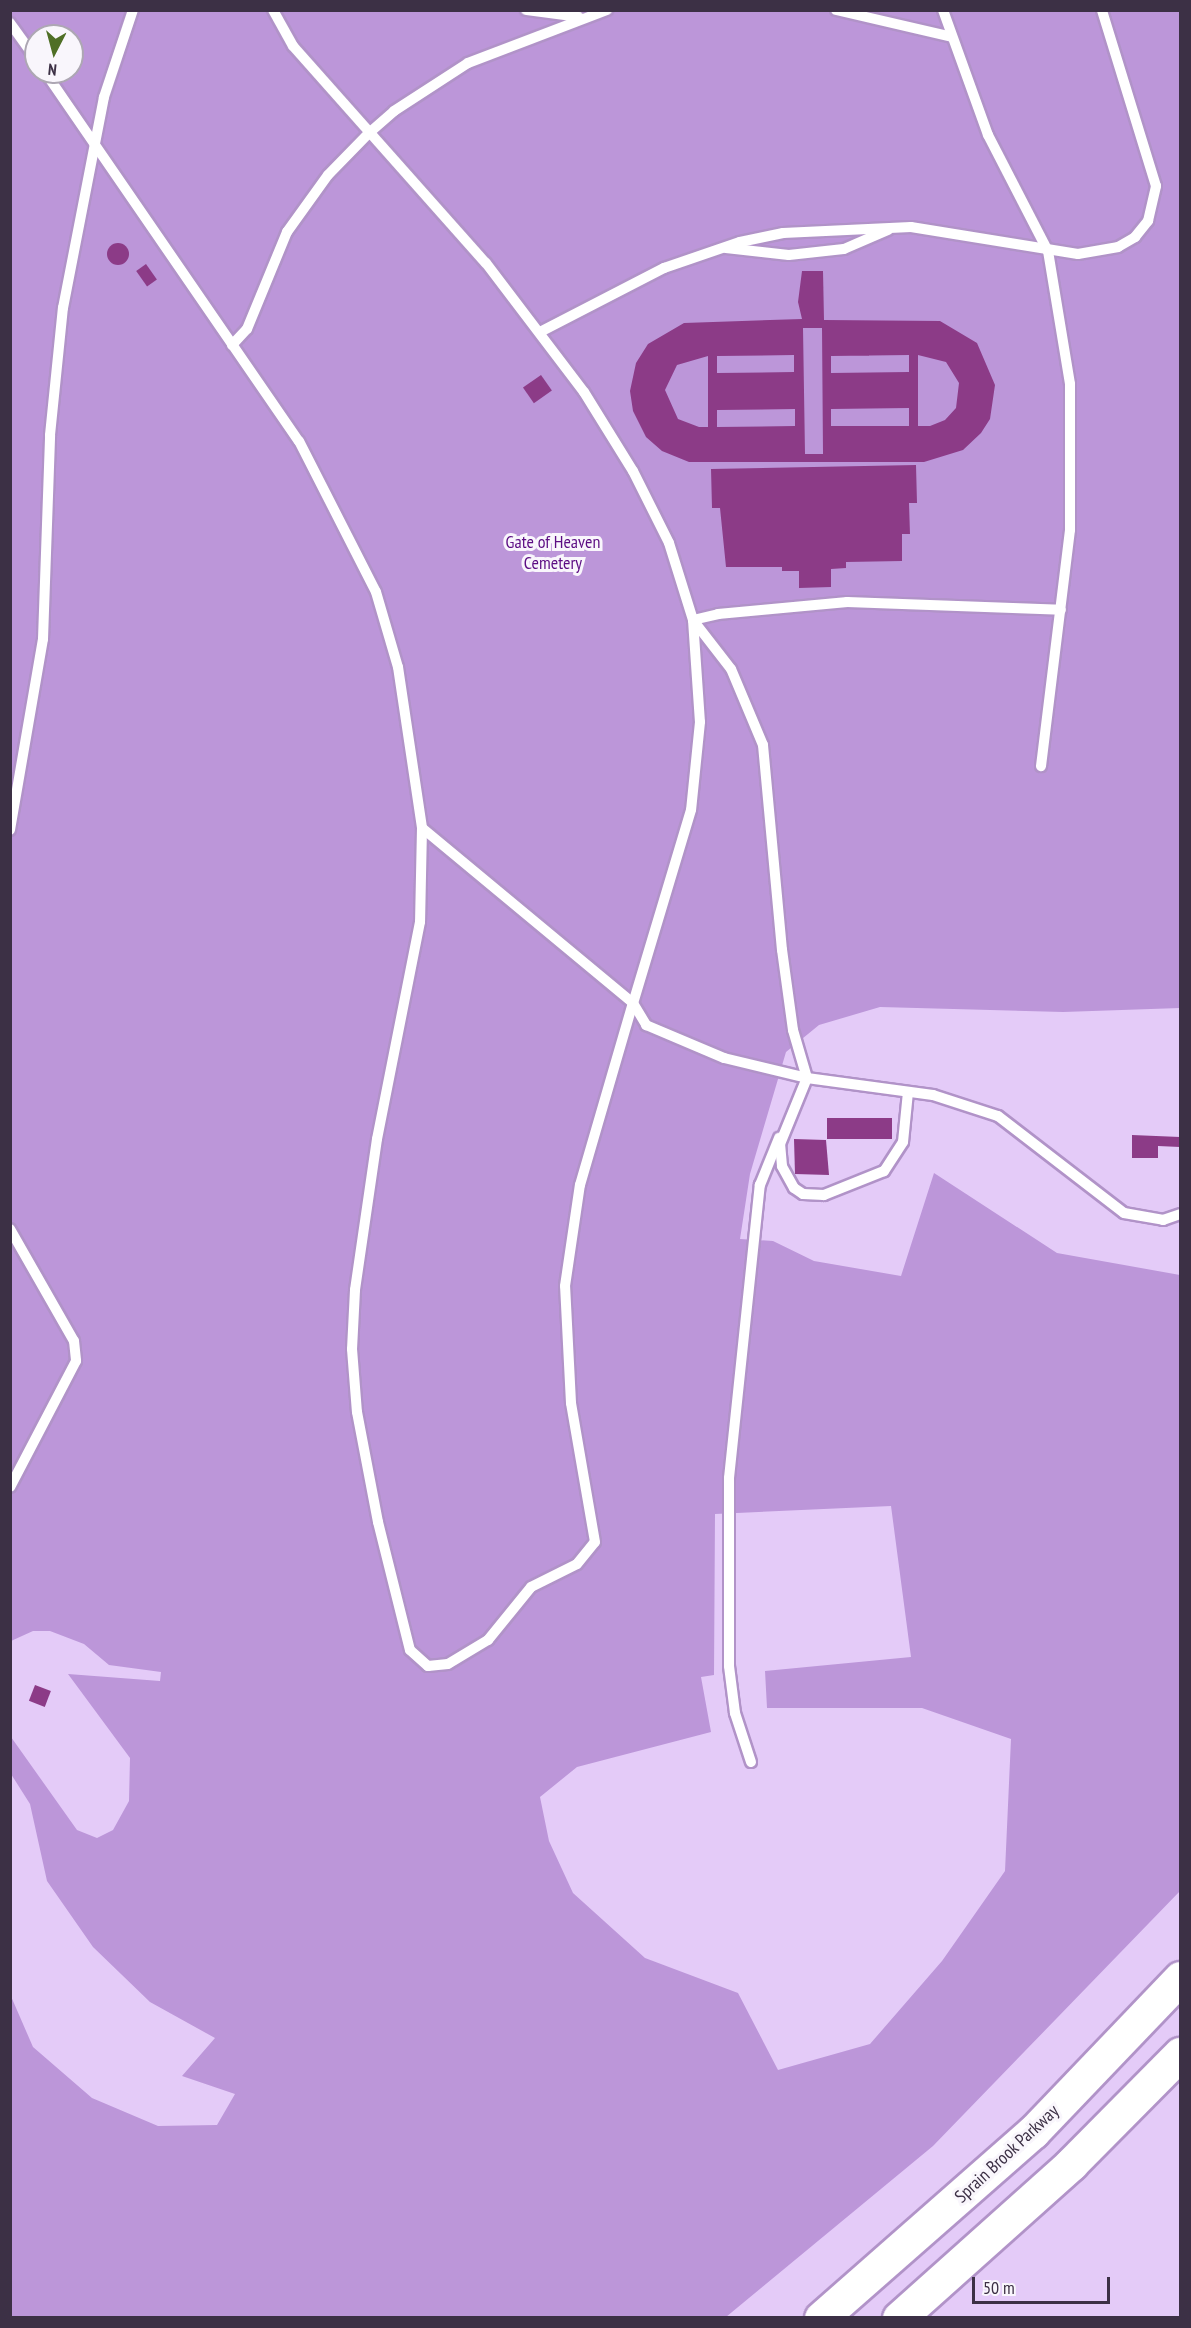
<!DOCTYPE html>
<style>
body{margin:0}
#map{position:relative;width:1191px;height:2328px;overflow:hidden;background:#e4cbf8;font-family:"PT Sans Narrow",sans-serif}
div>[style]{position:absolute}
[style*='--x']{left:calc(var(--x)*1px);top:calc(var(--y)*1px);width:calc(var(--w)*1px);rotate:calc(var(--a)*1deg)}
.green>*{inset:0;background:#bc96d9}
.building>*{inset:0;background:#8c3b87;transform-origin:0 0}
.round{border-radius:50%}
.roads{filter:drop-shadow(2px 0 #b193c8) drop-shadow(-2px 0 #b193c8) drop-shadow(0 2px #b193c8) drop-shadow(0 -2px #b193c8)}
.lane>*{height:10px;margin:-5px;padding:0 5px;transform-origin:5px;border-radius:5px;background:#fff}
.highway>*{height:33px;margin:-16.5px;padding:0 16.5px;transform-origin:16.5px;border-radius:16.5px;background:#fff}
span{translate:-50% -50%;white-space:nowrap;text-align:center;line-height:1.15;-webkit-text-stroke:6px #f9f6fc;paint-order:stroke}
.park-label{font-size:18px;color:#5c0d83}
.street-label{font-size:18px;color:#3c3045}
.frame{position:absolute;inset:0;border:12px solid #3c3045;pointer-events:none}
.north{position:absolute;left:24px;top:24px;width:60px;height:60px;box-sizing:border-box;background:#f9f6fc;border:2px solid #ada7b3;border-radius:50%;rotate:186deg;font-size:16px;font-weight:700;line-height:24px;text-align:center;color:#3c3045}
.north::after{content:'';display:block;margin:auto;width:21px;height:27px;background:#4f6f26;clip-path:polygon(50% 0,100% 100%,50% 72%,0 100%)}
.scale{position:absolute;left:972px;top:2277px;width:138px;height:27px;box-sizing:border-box;border:3px solid #3c3045;border-top:0;padding-left:8px;font-size:18px;line-height:21px;white-space:nowrap;color:#3c3045;-webkit-text-stroke:4px #f9f6fc;paint-order:stroke}
</style>
<div id="map">
<div class="green">
<div style="clip-path:polygon(evenodd,11px 11px,1180px 11px,1180px 1008px,1063px 1012px,880px 1007px,819px 1025px,786px 1052px,750px 1174px,740px 1239px,773px 1241px,814px 1261px,901px 1276px,934px 1173px,1057px 1253px,1180px 1275px,1180px 1891px,933px 2146px,726px 2317px,11px 2317px,10px 1994px,33px 2047px,92px 2098px,158px 2126px,217px 2125px,235px 2094px,182px 2076px,215px 2038px,150px 2002px,93px 1947px,47px 1881px,30px 1804px,11px 1774px,11px 1737px,77px 1830px,97px 1838px,113px 1830px,129px 1801px,130px 1758px,68px 1674px,160px 1681px,161px 1672px,109px 1665px,84px 1644px,50px 1631px,33px 1631px,11px 1641px,11px 11px,36px 36px,72px 36px,72px 72px,36px 72px,36px 36px,11px 11px,891px 1506px,911px 1657px,765px 1671px,767px 1708px,922px 1708px,1011px 1739px,1005px 1871px,942px 1961px,870px 2044px,778px 2070px,738px 1993px,645px 1958px,573px 1893px,549px 1841px,540px 1797px,577px 1767px,711px 1732px,701px 1677px,714px 1675px,715px 1514px,891px 1506px)"></div>
</div>
<div class="building">
<div class="round" style="left:107px;top:243px;width:22px;height:22px"></div>
<div style="left:146px;top:264px;width:19px;height:12px;rotate:55deg"></div>
<div style="clip-path:polygon(evenodd,802px 271px,823px 271px,824px 320px,940px 321px,977px 343px,995px 385px,990px 419px,981px 433px,963px 450px,924px 462px,689px 462px,662px 451px,646px 437px,633px 411px,630px 391px,636px 363px,648px 344px,684px 323px,802px 319px,798px 302px,802px 271px,803px 328px,822px 328px,823px 454px,805px 454px,803px 328px,802px 271px,794px 355px,794px 372px,717px 373px,717px 356px,794px 355px,802px 271px,909px 355px,909px 372px,831px 373px,831px 356px,909px 355px,802px 271px,918px 355px,946px 362px,959px 383px,956px 408px,945px 420px,930px 426px,918px 426px,918px 355px,802px 271px,708px 356px,708px 427px,699px 427px,678px 419px,665px 390px,677px 365px,708px 356px,802px 271px,909px 408px,909px 426px,831px 426px,831px 409px,909px 408px,802px 271px,795px 409px,795px 426px,717px 427px,717px 410px,795px 409px)"></div>
<div style="left:541px;top:375px;width:19px;height:22px;rotate:55deg"></div>
<div style="clip-path:polygon(916px 465px,917px 503px,909px 503px,910px 534px,902px 534px,902px 561px,846px 562px,846px 568px,831px 569px,831px 587px,799px 588px,799px 571px,782px 571px,782px 567px,726px 567px,720px 508px,712px 508px,711px 469px)"></div>
<div style="left:827px;top:1118px;width:65px;height:21px"></div>
<div style="clip-path:polygon(1132px 1135px,1180px 1137px,1180px 1147px,1158px 1146px,1158px 1158px,1132px 1158px)"></div>
<div style="clip-path:polygon(794px 1139px,826px 1140px,829px 1175px,795px 1174px)"></div>
<div style="left:35px;top:1685px;width:17px;height:17px;rotate:21deg"></div>
</div>
<div class="roads">
<div class="lane">
<div style="--x:273;--y:10;--w:41;--a:60.9"></div>
<div style="--x:293;--y:46;--w:290;--a:48.4"></div>
<div style="--x:486;--y:263;--w:162;--a:52.8"></div>
<div style="--x:584;--y:392;--w:93;--a:58.2"></div>
<div style="--x:633;--y:471;--w:80;--a:63.4"></div>
<div style="--x:669;--y:543;--w:81;--a:72.7"></div>
<div style="--x:693;--y:620;--w:102;--a:86.1"></div>
<div style="--x:700;--y:722;--w:88;--a:95.8"></div>
<div style="--x:691;--y:810;--w:202;--a:106.7"></div>
<div style="--x:633;--y:1003;--w:274;--a:-140.3"></div>
<div style="--x:526;--y:10;--w:53;--a:7.5"></div>
<div style="--x:836;--y:10;--w:119;--a:13.1"></div>
<div style="--x:943;--y:10;--w:133;--a:70.2"></div>
<div style="--x:988;--y:135;--w:131;--a:62.7"></div>
<div style="--x:1048;--y:251;--w:135;--a:80.6"></div>
<div style="--x:1070;--y:384;--w:146;--a:90"></div>
<div style="--x:1070;--y:530;--w:238;--a:97"></div>
<div style="--x:10;--y:23;--w:44;--a:54.2"></div>
<div style="--x:45;--y:72;--w:448;--a:55.5"></div>
<div style="--x:299;--y:441;--w:169;--a:63"></div>
<div style="--x:376;--y:592;--w:78;--a:73.7"></div>
<div style="--x:398;--y:667;--w:163;--a:81.5"></div>
<div style="--x:422;--y:828;--w:94;--a:91.2"></div>
<div style="--x:420;--y:922;--w:221;--a:101.2"></div>
<div style="--x:377;--y:1139;--w:153;--a:98.3"></div>
<div style="--x:355;--y:1290;--w:59;--a:92.9"></div>
<div style="--x:352;--y:1349;--w:63;--a:85.5"></div>
<div style="--x:357;--y:1412;--w:112;--a:79.2"></div>
<div style="--x:378;--y:1522;--w:132;--a:76"></div>
<div style="--x:410;--y:1650;--w:24;--a:42"></div>
<div style="--x:428;--y:1666;--w:20;--a:-6"></div>
<div style="--x:448;--y:1664;--w:47;--a:-31"></div>
<div style="--x:488;--y:1640;--w:68;--a:-50.9"></div>
<div style="--x:531;--y:1587;--w:51;--a:-26.6"></div>
<div style="--x:577;--y:1564;--w:28;--a:-51"></div>
<div style="--x:595;--y:1542;--w:141;--a:-99.8"></div>
<div style="--x:571;--y:1403;--w:117;--a:-92.9"></div>
<div style="--x:565;--y:1286;--w:102;--a:-81.6"></div>
<div style="--x:580;--y:1185;--w:190;--a:-73.8"></div>
<div style="--x:726;--y:248;--w:63;--a:6.3"></div>
<div style="--x:789;--y:255;--w:55;--a:-6.2"></div>
<div style="--x:844;--y:249;--w:48;--a:-23.4"></div>
<div style="--x:540;--y:332;--w:140;--a:-27.3"></div>
<div style="--x:664;--y:268;--w:80;--a:-18.9"></div>
<div style="--x:740;--y:242;--w:44;--a:-11.8"></div>
<div style="--x:783;--y:233;--w:128;--a:-2.7"></div>
<div style="--x:911;--y:227;--w:169;--a:9.2"></div>
<div style="--x:1078;--y:254;--w:41;--a:-9.9"></div>
<div style="--x:1118;--y:247;--w:20;--a:-30"></div>
<div style="--x:1135;--y:237;--w:21;--a:-51"></div>
<div style="--x:1148;--y:221;--w:36;--a:-77"></div>
<div style="--x:1156;--y:186;--w:184;--a:-107.1"></div>
<div style="--x:232;--y:345;--w:22;--a:-47"></div>
<div style="--x:247;--y:329;--w:105;--a:-67.6"></div>
<div style="--x:287;--y:232;--w:70;--a:-54.3"></div>
<div style="--x:328;--y:175;--w:59;--a:-45.7"></div>
<div style="--x:369;--y:133;--w:33;--a:-41"></div>
<div style="--x:394;--y:111;--w:88;--a:-33"></div>
<div style="--x:468;--y:63;--w:149;--a:-20.9"></div>
<div style="--x:10;--y:830;--w:194;--a:-80.2"></div>
<div style="--x:43;--y:639;--w:204;--a:-88"></div>
<div style="--x:50;--y:435;--w:128;--a:-84.2"></div>
<div style="--x:63;--y:308;--w:215;--a:-79"></div>
<div style="--x:104;--y:97;--w:92;--a:-71.6"></div>
<div style="--x:633;--y:1003;--w:26;--a:59"></div>
<div style="--x:646;--y:1025;--w:85;--a:22.9"></div>
<div style="--x:724;--y:1058;--w:85;--a:13.5"></div>
<div style="--x:807;--y:1078;--w:127;--a:7.7"></div>
<div style="--x:933;--y:1095;--w:68;--a:17.9"></div>
<div style="--x:998;--y:1116;--w:159;--a:37.6"></div>
<div style="--x:1124;--y:1213;--w:40;--a:10"></div>
<div style="--x:1163;--y:1220;--w:18;--a:-19"></div>
<div style="--x:908;--y:1092;--w:50;--a:95.7"></div>
<div style="--x:903;--y:1142;--w:35;--a:123"></div>
<div style="--x:884;--y:1171;--w:65;--a:158.2"></div>
<div style="--x:824;--y:1195;--w:21;--a:-177"></div>
<div style="--x:803;--y:1194;--w:11;--a:-146"></div>
<div style="--x:794;--y:1188;--w:25;--a:-119"></div>
<div style="--x:782;--y:1166;--w:22;--a:-95"></div>
<div style="--x:780;--y:1144;--w:71;--a:-67.8"></div>
<div style="--x:807;--y:1078;--w:50;--a:-106.3"></div>
<div style="--x:793;--y:1030;--w:81;--a:-97.8"></div>
<div style="--x:782;--y:950;--w:206;--a:-95.3"></div>
<div style="--x:763;--y:745;--w:82;--a:-112.8"></div>
<div style="--x:731;--y:669;--w:62;--a:-127.8"></div>
<div style="--x:693;--y:620;--w:26;--a:-13"></div>
<div style="--x:718;--y:614;--w:130;--a:-5.3"></div>
<div style="--x:847;--y:602;--w:214;--a:2.1"></div>
<div style="--x:10;--y:1229;--w:129;--a:60.3"></div>
<div style="--x:74;--y:1341;--w:20;--a:84"></div>
<div style="--x:76;--y:1361;--w:142;--a:117.6"></div>
<div style="--x:751;--y:1762;--w:52;--a:-108.1"></div>
<div style="--x:735;--y:1713;--w:47;--a:-97.3"></div>
<div style="--x:729;--y:1666;--w:188;--a:-90"></div>
<div style="--x:729;--y:1478;--w:295;--a:-84"></div>
<div style="--x:760;--y:1185;--w:51;--a:-68"></div>
</div>
<div class="highway">
<div style="--x:821;--y:2318;--w:282;--a:-41.3"></div>
<div style="--x:1033;--y:2132;--w:213;--a:-46.3"></div>
<div style="--x:899;--y:2318;--w:231;--a:-41.8"></div>
<div style="--x:1071;--y:2164;--w:155;--a:-45.3"></div>
</div>
</div>
<div class="park-label">
<span style="left:553px;top:553px">Gate of Heaven<br>Cemetery</span>
</div>
<div class="street-label">
<span style="left:1007px;top:2154px;rotate:-43deg">Sprain Brook Parkway</span>
</div>
<div class="frame"></div>
<div class="north">N</div>
<div class="scale">50 m</div>
</div>
